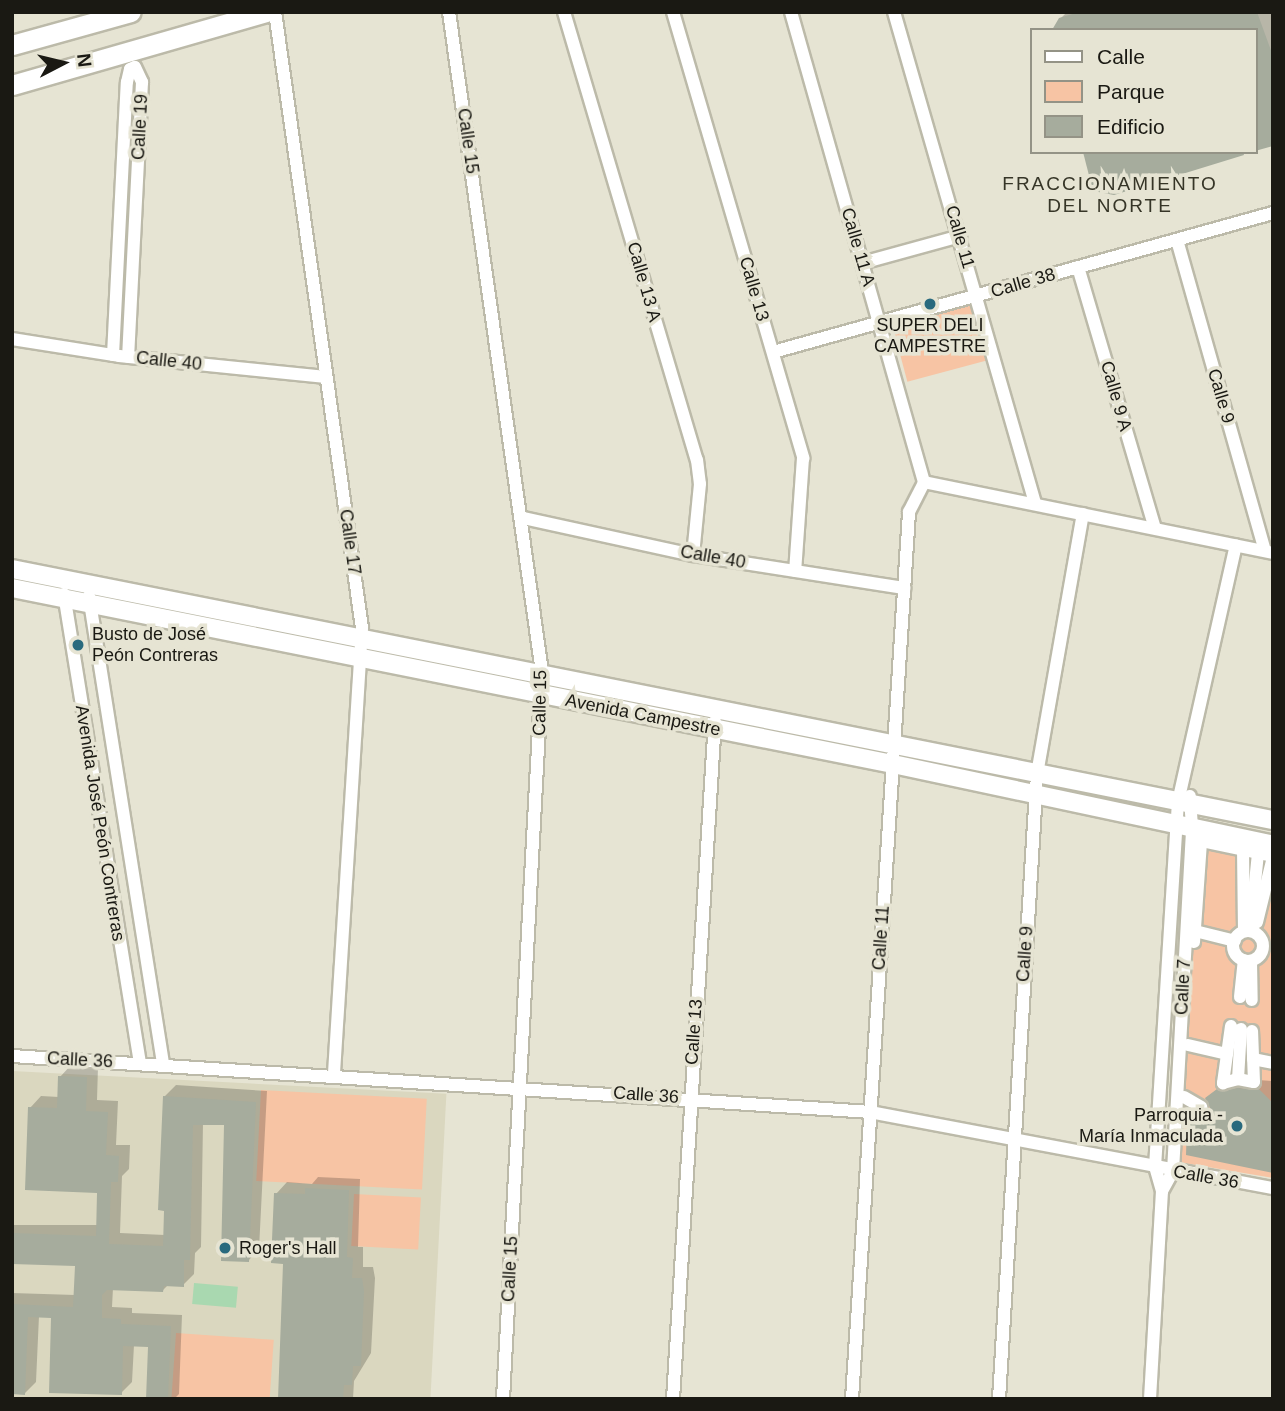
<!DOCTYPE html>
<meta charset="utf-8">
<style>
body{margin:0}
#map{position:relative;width:1285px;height:1411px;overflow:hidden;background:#e6e4d3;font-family:Arial,sans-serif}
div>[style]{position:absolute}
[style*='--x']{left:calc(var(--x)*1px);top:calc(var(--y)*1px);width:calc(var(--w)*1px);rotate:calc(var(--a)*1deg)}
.built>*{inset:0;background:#dad7bf;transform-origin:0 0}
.green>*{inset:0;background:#f7c4a4;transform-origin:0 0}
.water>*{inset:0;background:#a9d8b0;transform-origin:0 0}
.shadow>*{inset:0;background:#0003}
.building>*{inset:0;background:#a6ac9d}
.roads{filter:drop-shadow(2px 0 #bcbaa9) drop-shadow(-2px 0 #bcbaa9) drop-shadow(0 2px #bcbaa9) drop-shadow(0 -2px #bcbaa9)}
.street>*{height:12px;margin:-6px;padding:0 6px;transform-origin:6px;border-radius:6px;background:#fff}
.street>.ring{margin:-6px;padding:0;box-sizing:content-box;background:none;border:12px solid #fff;border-radius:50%}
.secondary>*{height:18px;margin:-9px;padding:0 9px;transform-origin:9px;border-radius:9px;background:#fff}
.primary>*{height:19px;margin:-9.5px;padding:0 9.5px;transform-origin:9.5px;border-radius:9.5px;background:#fff}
.dots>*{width:19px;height:19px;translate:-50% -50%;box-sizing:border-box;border:4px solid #e6e4d3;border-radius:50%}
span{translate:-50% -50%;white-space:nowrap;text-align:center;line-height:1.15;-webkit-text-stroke:7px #e6e4d3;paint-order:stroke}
.street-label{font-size:18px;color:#1a1913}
.poi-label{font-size:18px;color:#1a1913}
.left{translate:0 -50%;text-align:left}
.right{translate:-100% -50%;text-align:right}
.neighbourhood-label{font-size:19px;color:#363527;letter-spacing:2px}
.frame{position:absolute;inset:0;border:14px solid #1a1913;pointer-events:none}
.legend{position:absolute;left:1030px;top:28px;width:228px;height:126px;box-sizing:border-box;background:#e6e4d3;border:2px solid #949386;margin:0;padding:9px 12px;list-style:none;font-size:21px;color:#1a1913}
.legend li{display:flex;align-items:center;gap:14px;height:35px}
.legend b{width:35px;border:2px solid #949386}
.north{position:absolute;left:28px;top:28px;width:70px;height:70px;-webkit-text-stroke:5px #e6e4d3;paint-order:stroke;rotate:83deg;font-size:19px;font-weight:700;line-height:28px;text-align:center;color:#1a1913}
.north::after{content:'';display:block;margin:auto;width:24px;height:32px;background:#1a1913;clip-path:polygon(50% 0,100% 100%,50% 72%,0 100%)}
</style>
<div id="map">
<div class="built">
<div style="left:12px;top:1071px;width:435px;height:328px;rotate:3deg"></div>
</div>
<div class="green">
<div style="left:973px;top:302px;width:60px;height:84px;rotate:75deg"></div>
<div style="clip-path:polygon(1198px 837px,1273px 851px,1273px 1178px,1178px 1162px)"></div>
<div style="left:261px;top:1090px;width:166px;height:91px;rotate:3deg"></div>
<div style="left:354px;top:1194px;width:67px;height:52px;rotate:3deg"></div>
<div style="left:176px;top:1333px;width:98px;height:66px;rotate:4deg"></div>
</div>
<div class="water">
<div style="left:194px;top:1283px;width:44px;height:21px;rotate:5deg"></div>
</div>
<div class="shadow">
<div style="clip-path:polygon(1067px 12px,1272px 12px,1273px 144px,1255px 30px,1060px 19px)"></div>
<div style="clip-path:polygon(71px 1065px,98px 1067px,97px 1100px,118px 1101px,116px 1145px,130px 1145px,129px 1169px,122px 1176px,120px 1233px,165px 1235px,164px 1097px,176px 1085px,267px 1091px,259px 1249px,248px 1261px,226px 1123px,203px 1123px,201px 1247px,195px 1253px,194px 1274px,183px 1285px,168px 1285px,163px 1290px,113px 1288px,112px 1307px,132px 1308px,132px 1313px,182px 1315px,179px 1394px,174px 1399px,148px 1399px,150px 1345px,134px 1345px,132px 1382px,121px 1393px,53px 1316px,39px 1316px,36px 1382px,25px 1393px,12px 1393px,12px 1293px,75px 1295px,76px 1265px,12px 1262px,12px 1225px,98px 1225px,99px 1191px,30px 1108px,41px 1096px,59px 1097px,60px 1077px)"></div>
<div style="clip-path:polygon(1230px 1078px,1273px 1081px,1273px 1171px,1189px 1125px,1212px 1108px,1207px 1100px)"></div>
<div style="clip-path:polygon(318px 1177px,360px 1179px,358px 1247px,363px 1247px,363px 1267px,373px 1267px,375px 1278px,371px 1353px,354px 1381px,353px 1399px,280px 1399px,285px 1262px,276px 1194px,287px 1182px,312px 1184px)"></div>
</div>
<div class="building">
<div style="clip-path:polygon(1079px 12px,1257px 12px,1273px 56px,1273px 146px,1255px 151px,1255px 30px,1052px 30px,1059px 18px)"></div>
<div style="clip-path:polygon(1083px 152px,1243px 152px,1244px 155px,1114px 195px,1093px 191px)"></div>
<div style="clip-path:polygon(58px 1076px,87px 1077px,86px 1111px,108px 1112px,106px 1155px,119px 1156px,118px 1182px,111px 1182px,109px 1244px,163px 1246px,164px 1211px,158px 1210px,163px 1096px,256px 1102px,249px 1262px,221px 1261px,224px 1125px,193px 1125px,190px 1260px,184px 1260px,184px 1287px,164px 1286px,163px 1292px,107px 1290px,102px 1295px,102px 1318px,121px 1319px,121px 1324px,171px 1326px,168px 1399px,146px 1399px,148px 1347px,123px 1346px,122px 1395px,49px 1393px,51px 1318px,28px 1317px,25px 1395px,12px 1394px,12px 1304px,73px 1307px,75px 1266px,12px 1264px,12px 1233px,96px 1236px,97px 1193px,25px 1190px,28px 1107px,57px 1108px)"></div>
<div style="clip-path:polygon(1238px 1088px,1259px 1089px,1273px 1103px,1273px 1173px,1186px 1155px,1187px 1124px,1203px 1124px,1202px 1116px,1210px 1108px,1205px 1098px,1217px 1089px)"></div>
<div style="clip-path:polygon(305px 1188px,349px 1190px,347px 1257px,353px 1258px,352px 1278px,362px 1278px,364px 1291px,361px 1366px,353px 1366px,352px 1385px,344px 1385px,343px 1399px,278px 1399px,283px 1264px,271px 1263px,274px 1193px,305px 1194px)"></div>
</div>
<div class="roads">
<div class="street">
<div style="--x:275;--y:12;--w:622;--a:81.96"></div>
<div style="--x:362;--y:628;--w:448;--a:93.6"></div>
<div style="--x:449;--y:12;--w:667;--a:81.98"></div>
<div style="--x:542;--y:672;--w:728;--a:93.07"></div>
<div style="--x:564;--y:12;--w:467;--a:73.5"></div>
<div style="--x:697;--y:460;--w:24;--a:83"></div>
<div style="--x:700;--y:484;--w:71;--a:95.6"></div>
<div style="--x:673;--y:12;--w:465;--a:73.7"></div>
<div style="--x:803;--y:458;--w:113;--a:94"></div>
<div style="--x:791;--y:12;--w:488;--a:74.2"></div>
<div style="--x:894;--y:12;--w:511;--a:73.98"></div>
<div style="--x:1177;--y:240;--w:323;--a:74.2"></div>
<div style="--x:862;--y:263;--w:102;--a:-15.4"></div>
<div style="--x:1078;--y:267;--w:270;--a:73.6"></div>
<div style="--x:12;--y:339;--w:108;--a:9"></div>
<div style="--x:119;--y:356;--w:208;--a:5.8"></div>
<div style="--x:773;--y:352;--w:519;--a:-15.54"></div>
<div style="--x:113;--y:355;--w:273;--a:-87.1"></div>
<div style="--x:127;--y:82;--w:13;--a:-77"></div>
<div style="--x:130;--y:69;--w:5;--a:-22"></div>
<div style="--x:135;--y:67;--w:17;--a:65"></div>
<div style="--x:142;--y:82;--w:275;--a:92.9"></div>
<div style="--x:924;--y:482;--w:356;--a:11.5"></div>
<div style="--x:523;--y:518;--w:174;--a:12.3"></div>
<div style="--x:693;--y:555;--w:214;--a:8.9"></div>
<div style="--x:64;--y:594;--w:475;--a:80.8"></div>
<div style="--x:89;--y:596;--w:475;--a:81"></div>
<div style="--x:1243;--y:849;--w:82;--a:89.3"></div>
<div style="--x:1251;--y:922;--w:69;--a:-84.2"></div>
<div style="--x:1257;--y:922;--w:67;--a:-76.2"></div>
<div style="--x:1195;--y:931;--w:41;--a:14"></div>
<div class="ring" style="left:1233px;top:931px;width:18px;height:18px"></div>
<div style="--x:1194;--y:942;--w:101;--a:-86"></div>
<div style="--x:1201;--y:841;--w:74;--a:11.8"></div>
<div style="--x:1251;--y:961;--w:39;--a:89"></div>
<div style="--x:1240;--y:997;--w:37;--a:-84"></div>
<div style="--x:1231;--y:1026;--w:58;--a:98"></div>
<div style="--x:1223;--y:1083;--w:16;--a:-15"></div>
<div style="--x:1238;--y:1079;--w:16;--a:11"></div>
<div style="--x:1254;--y:1082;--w:51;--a:-92.2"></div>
<div style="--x:1188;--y:1045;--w:40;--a:13"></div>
<div style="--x:12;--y:1056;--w:860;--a:3.73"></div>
<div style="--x:870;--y:1112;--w:410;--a:10.7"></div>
<div style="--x:1253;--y:1059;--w:20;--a:11"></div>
<div style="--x:1238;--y:1079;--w:50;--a:-86.6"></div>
<div style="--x:1184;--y:1097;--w:20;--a:30"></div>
<div style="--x:1162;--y:1191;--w:23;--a:-61"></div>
<div style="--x:1173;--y:1171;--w:345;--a:-86.8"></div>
<div style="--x:1192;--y:827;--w:31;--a:-94"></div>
<div style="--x:673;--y:1399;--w:679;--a:-86.46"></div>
<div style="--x:852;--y:1399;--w:889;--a:-86.32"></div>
<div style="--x:909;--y:512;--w:34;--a:-63"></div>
<div style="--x:999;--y:1399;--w:626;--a:-86.52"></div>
<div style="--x:1037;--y:774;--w:264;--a:-80"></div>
<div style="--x:1150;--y:1399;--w:208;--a:-86.7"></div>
<div style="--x:1162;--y:1191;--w:25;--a:-106"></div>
<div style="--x:1155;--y:1167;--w:366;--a:-86.4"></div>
<div style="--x:1178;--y:802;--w:263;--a:-77.3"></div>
</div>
<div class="secondary">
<div style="--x:12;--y:569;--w:1286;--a:11.26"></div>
<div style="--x:12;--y:588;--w:898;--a:11.3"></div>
<div style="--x:893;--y:764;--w:389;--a:12"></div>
</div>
<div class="primary">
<div style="--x:12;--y:45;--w:123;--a:-15.5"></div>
<div style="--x:12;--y:85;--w:264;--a:-16"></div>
</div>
</div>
<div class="dots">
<div style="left:930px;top:304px;background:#296a7e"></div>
<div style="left:78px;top:645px;background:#296a7e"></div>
<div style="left:1237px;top:1126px;background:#296a7e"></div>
<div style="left:225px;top:1248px;background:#296a7e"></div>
</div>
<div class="street-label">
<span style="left:140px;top:127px;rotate:-87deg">Calle 19</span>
<span style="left:468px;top:141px;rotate:82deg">Calle 15</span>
<span style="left:960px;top:237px;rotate:74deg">Calle 11</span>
<span style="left:858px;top:247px;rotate:74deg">Calle 11 A</span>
<span style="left:644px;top:282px;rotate:74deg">Calle 13 A</span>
<span style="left:1023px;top:283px;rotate:-16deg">Calle 38</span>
<span style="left:754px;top:289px;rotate:74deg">Calle 13</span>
<span style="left:169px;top:361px;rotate:6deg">Calle 40</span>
<span style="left:1116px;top:396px;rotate:74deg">Calle 9 A</span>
<span style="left:1221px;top:396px;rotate:74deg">Calle 9</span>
<span style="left:350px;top:542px;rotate:82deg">Calle 17</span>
<span style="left:713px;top:557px;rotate:10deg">Calle 40</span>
<span style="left:540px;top:703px;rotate:-89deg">Calle 15</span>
<span style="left:643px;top:715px;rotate:11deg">Avenida Campestre</span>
<span style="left:100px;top:823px;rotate:81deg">Avenida José Peón Contreras</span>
<span style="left:881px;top:938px;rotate:-86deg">Calle 11</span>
<span style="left:1025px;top:954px;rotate:-86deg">Calle 9</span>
<span style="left:1183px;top:987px;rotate:-87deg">Calle 7</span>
<span style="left:694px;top:1032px;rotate:-86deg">Calle 13</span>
<span style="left:80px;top:1060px;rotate:3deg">Calle 36</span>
<span style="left:646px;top:1095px;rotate:4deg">Calle 36</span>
<span style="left:1206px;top:1177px;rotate:10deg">Calle 36</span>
<span style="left:510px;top:1269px;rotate:-87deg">Calle 15</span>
</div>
<div class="poi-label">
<span style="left:930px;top:336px">SUPER DELI<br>CAMPESTRE</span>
<span class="left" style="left:92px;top:645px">Busto de José<br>Peón Contreras</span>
<span class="right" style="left:1223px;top:1126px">Parroquia -<br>María Inmaculada</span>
<span class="left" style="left:239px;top:1248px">Roger's Hall</span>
</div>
<div class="neighbourhood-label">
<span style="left:1110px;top:195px">FRACCIONAMIENTO<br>DEL NORTE</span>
</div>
<div class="frame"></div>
<ul class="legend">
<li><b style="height:9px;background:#fff"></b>Calle</li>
<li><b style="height:19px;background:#f7c4a4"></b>Parque</li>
<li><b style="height:19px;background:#a6ac9d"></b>Edificio</li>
</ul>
<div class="north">N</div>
</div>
